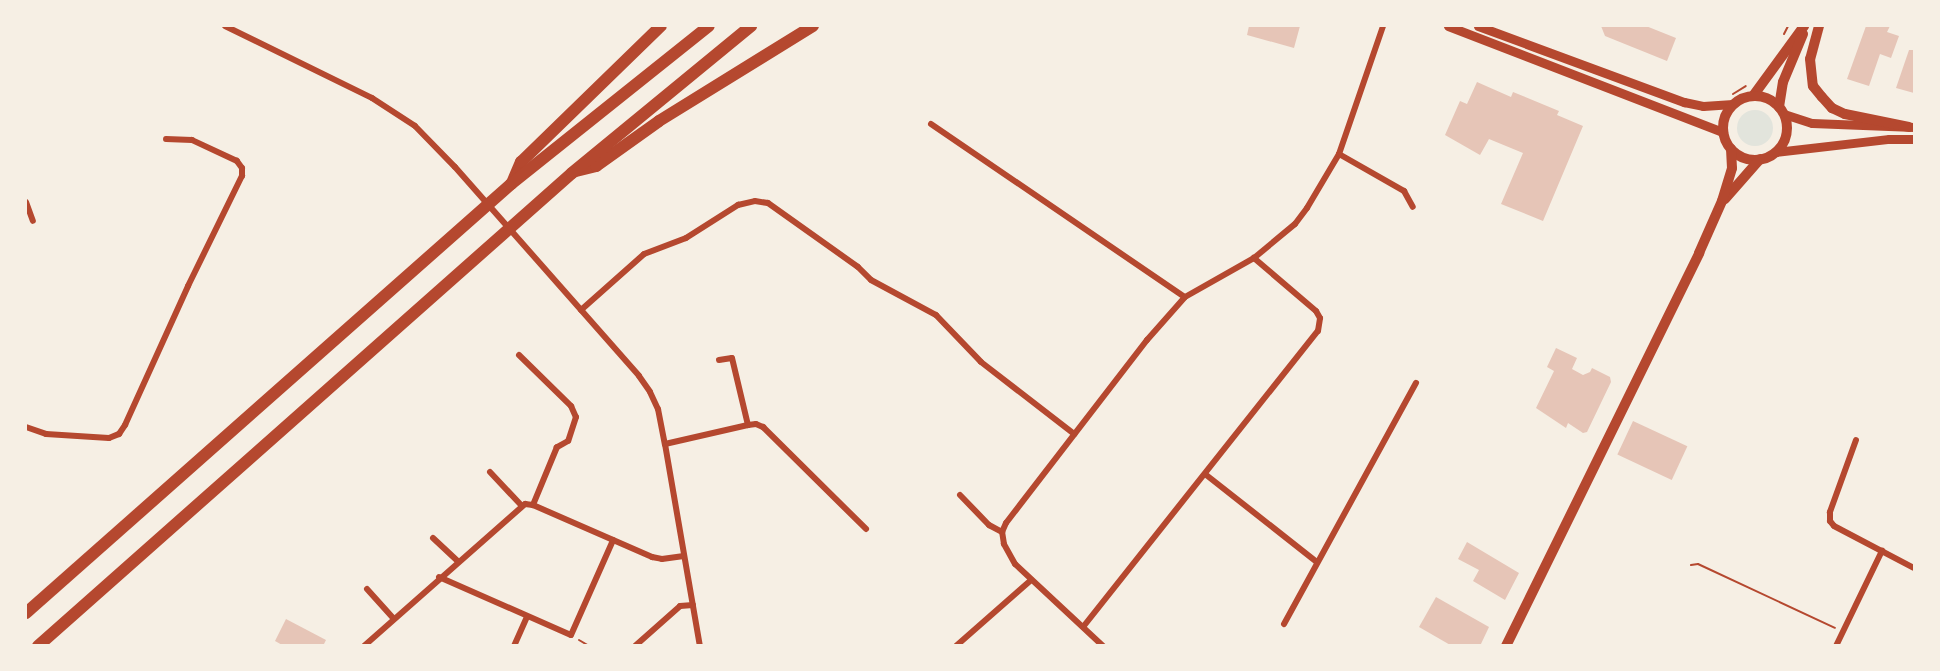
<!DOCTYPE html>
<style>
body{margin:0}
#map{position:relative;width:1940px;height:671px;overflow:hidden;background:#f6efe4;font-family:Inter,sans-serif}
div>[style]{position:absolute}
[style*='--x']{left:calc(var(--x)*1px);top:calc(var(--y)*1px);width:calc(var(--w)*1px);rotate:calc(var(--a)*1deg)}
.green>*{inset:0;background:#e2e4dc}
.round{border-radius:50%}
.building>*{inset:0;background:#e6c5b7;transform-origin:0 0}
.path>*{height:2px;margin:-1px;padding:0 1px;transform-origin:1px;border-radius:1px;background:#b5482f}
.minor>*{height:6px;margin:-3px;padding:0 3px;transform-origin:3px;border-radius:3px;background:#b5482f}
.secondary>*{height:9px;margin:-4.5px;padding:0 4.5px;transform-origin:4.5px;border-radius:4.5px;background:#b5482f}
.primary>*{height:10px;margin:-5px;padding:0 5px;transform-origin:5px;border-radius:5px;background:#b5482f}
.primary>.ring{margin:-5px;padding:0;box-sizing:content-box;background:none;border:10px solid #b5482f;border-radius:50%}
.motorway>*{height:12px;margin:-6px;padding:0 6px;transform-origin:6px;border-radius:6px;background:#b5482f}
span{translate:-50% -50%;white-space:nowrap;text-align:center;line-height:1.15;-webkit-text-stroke:4.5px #f6efe4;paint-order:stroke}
.frame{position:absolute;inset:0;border:27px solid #f6efe4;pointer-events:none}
</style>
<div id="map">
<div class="green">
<div class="round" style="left:1737px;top:110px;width:36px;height:36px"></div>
</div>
<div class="building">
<div style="clip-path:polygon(1249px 26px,1300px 26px,1294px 48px,1247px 35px)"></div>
<div style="clip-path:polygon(1601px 26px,1646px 26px,1676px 38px,1667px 61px,1605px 36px)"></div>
<div style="clip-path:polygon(1866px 26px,1890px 26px,1887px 32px,1899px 36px,1891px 58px,1880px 54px,1869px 86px,1847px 79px)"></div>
<div style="clip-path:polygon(1909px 50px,1914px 50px,1914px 93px,1896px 88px)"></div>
<div style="clip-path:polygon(1477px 82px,1511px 97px,1513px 92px,1559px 111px,1557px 115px,1583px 126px,1543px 221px,1501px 204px,1523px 153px,1489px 139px,1480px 155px,1445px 135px,1460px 101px,1467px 104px)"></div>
<div style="clip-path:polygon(1556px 348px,1577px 358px,1572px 369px,1583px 375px,1590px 372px,1592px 368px,1610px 377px,1611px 382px,1587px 432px,1583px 433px,1568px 423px,1566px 428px,1536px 408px,1554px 371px,1547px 367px)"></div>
<div style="left:1633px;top:421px;width:60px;height:37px;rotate:25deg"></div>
<div style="clip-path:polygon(1467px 542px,1519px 573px,1505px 600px,1473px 581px,1479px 570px,1458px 559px)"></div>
<div style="clip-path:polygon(1436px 597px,1489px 627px,1480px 646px,1452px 646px,1419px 627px)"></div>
<div style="clip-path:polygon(286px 619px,326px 640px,323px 646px,284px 646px,275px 641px)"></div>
</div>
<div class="path">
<div style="--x:1784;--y:34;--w:9;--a:-63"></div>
<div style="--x:1733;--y:94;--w:15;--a:-32"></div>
<div style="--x:1691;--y:565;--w:7;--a:-8"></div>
<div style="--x:1698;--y:564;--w:151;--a:25"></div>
<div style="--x:579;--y:640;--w:12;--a:31"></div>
</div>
<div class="minor">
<div style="--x:225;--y:26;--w:164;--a:26.1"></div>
<div style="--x:372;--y:98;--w:51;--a:33.1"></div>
<div style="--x:415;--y:126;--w:57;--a:45.7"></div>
<div style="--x:455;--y:167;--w:278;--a:48.6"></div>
<div style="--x:639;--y:376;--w:19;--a:55"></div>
<div style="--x:650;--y:392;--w:19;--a:65"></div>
<div style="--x:658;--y:409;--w:36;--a:79"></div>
<div style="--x:665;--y:444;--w:205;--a:80.2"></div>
<div style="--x:931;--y:124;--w:307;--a:34.3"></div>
<div style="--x:1339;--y:154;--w:75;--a:29.6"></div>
<div style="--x:1404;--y:191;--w:18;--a:61"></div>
<div style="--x:26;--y:202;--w:20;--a:70"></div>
<div style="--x:581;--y:310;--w:84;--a:-41.6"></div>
<div style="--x:644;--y:254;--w:45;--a:-20.9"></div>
<div style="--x:686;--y:238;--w:62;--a:-32.4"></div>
<div style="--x:738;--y:205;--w:17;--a:-13"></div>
<div style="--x:755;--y:201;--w:13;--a:9"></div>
<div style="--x:768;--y:203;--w:110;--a:35.4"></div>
<div style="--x:858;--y:267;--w:18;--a:45"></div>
<div style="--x:871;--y:280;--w:74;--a:28.3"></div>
<div style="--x:936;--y:315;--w:65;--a:46.2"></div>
<div style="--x:981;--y:362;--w:118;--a:37.7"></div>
<div style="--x:519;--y:355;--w:73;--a:44.4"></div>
<div style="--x:571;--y:406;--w:12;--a:66"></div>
<div style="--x:576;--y:417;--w:25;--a:108"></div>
<div style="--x:568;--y:441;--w:13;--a:151"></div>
<div style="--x:557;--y:447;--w:63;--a:112.5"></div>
<div style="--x:719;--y:360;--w:13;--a:-9"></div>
<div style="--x:732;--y:358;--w:69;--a:76.6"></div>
<div style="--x:26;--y:427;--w:21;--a:19"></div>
<div style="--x:46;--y:434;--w:63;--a:3.6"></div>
<div style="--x:109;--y:438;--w:11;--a:-22"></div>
<div style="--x:119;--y:434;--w:11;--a:-56"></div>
<div style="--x:125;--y:425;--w:153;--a:-65.6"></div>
<div style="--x:188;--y:286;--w:123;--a:-63.9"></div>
<div style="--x:242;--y:176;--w:8;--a:-90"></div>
<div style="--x:242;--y:168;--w:9;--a:-126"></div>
<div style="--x:237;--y:161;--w:50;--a:-155"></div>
<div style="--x:192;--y:140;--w:26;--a:-178"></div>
<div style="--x:1856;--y:440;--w:77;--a:109.9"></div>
<div style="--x:1830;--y:512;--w:9;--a:90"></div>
<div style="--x:1830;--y:521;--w:6;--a:51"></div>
<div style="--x:1834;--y:526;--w:90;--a:27.7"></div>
<div style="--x:665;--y:444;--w:85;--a:-12.9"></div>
<div style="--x:748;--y:425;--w:8;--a:-7"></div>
<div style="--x:756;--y:424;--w:8;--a:23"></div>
<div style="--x:763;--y:427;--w:145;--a:44.7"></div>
<div style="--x:490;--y:472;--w:45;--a:46.8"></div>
<div style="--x:1205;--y:474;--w:142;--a:38.2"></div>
<div style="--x:960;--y:495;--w:42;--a:46"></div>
<div style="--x:989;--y:525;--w:15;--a:28"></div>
<div style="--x:433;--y:538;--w:34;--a:43"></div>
<div style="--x:439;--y:577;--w:144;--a:23.7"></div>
<div style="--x:571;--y:635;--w:104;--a:-66.1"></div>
<div style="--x:367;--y:589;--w:40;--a:48"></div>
<div style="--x:1284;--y:624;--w:275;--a:-61.3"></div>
<div style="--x:1083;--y:627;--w:378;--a:-51.6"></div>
<div style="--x:1318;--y:331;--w:13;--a:-81"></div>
<div style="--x:1320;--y:318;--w:8;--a:-120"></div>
<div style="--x:1316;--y:311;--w:82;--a:-139.5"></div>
<div style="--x:364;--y:646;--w:215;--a:-41.4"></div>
<div style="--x:525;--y:504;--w:8;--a:7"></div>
<div style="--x:533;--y:505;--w:130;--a:23.6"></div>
<div style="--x:652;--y:557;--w:10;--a:11"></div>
<div style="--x:662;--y:559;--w:22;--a:-8"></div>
<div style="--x:514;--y:646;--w:32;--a:-66"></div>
<div style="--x:635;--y:646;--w:60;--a:-41.6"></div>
<div style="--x:680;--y:606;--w:13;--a:-4"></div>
<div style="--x:956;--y:646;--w:100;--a:-41.3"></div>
<div style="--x:1103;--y:646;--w:120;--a:-137"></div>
<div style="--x:1015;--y:564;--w:23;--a:-119"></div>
<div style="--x:1004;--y:544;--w:12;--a:-99"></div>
<div style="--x:1002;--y:532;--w:10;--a:-66"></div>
<div style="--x:1006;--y:523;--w:231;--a:-52.4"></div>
<div style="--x:1147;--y:340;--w:57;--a:-48.5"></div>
<div style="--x:1185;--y:297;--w:79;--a:-29.5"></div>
<div style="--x:1254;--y:258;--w:53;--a:-39.7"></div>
<div style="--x:1295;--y:224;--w:20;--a:-53"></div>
<div style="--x:1307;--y:208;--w:63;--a:-59.3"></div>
<div style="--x:1339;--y:154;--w:135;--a:-71"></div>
<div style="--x:1836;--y:646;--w:106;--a:-64.2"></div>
</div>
<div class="secondary">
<div style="--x:1448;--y:26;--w:295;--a:21.1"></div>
<div style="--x:1478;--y:26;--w:220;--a:20.3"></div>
<div style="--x:1684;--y:102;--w:19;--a:12"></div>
<div style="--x:1703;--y:106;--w:30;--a:-4"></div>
<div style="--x:1784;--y:114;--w:29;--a:18"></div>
<div style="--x:1812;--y:123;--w:102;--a:2.2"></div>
<div style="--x:1776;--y:152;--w:114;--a:-6.6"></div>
<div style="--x:1889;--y:139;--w:25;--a:0"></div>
</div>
<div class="primary">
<div style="--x:1819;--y:26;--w:34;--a:105"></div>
<div style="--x:1810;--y:59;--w:27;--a:84"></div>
<div style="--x:1813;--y:86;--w:14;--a:51"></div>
<div style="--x:1822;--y:97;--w:15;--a:48"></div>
<div style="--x:1832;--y:108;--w:14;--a:25"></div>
<div style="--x:1845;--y:114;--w:65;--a:11.5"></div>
<div style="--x:1753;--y:96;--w:87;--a:-53.9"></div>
<div class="ring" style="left:1723px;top:96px;width:54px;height:54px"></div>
<div style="--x:1779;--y:107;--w:25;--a:-81"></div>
<div style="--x:1783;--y:82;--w:52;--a:-67.4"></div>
<div style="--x:1725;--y:199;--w:53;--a:-48.8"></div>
<div style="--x:1506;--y:646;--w:438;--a:-63.8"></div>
<div style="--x:1699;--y:253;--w:57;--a:-66.1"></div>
<div style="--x:1722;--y:201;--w:34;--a:-73"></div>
<div style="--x:1732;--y:168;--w:19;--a:-93"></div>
</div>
<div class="motorway">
<div style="--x:576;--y:171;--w:21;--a:-14"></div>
<div style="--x:596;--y:166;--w:77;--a:-35.5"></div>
<div style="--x:659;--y:121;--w:181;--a:-31.7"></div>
<div style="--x:512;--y:183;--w:23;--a:-67"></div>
<div style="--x:521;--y:162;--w:195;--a:-44.2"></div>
<div style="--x:26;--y:613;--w:648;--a:-41.49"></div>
<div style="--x:511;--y:184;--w:253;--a:-38.6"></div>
<div style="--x:38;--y:646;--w:713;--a:-41.53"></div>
<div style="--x:572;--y:173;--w:232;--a:-39.4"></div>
</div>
<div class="frame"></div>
</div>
